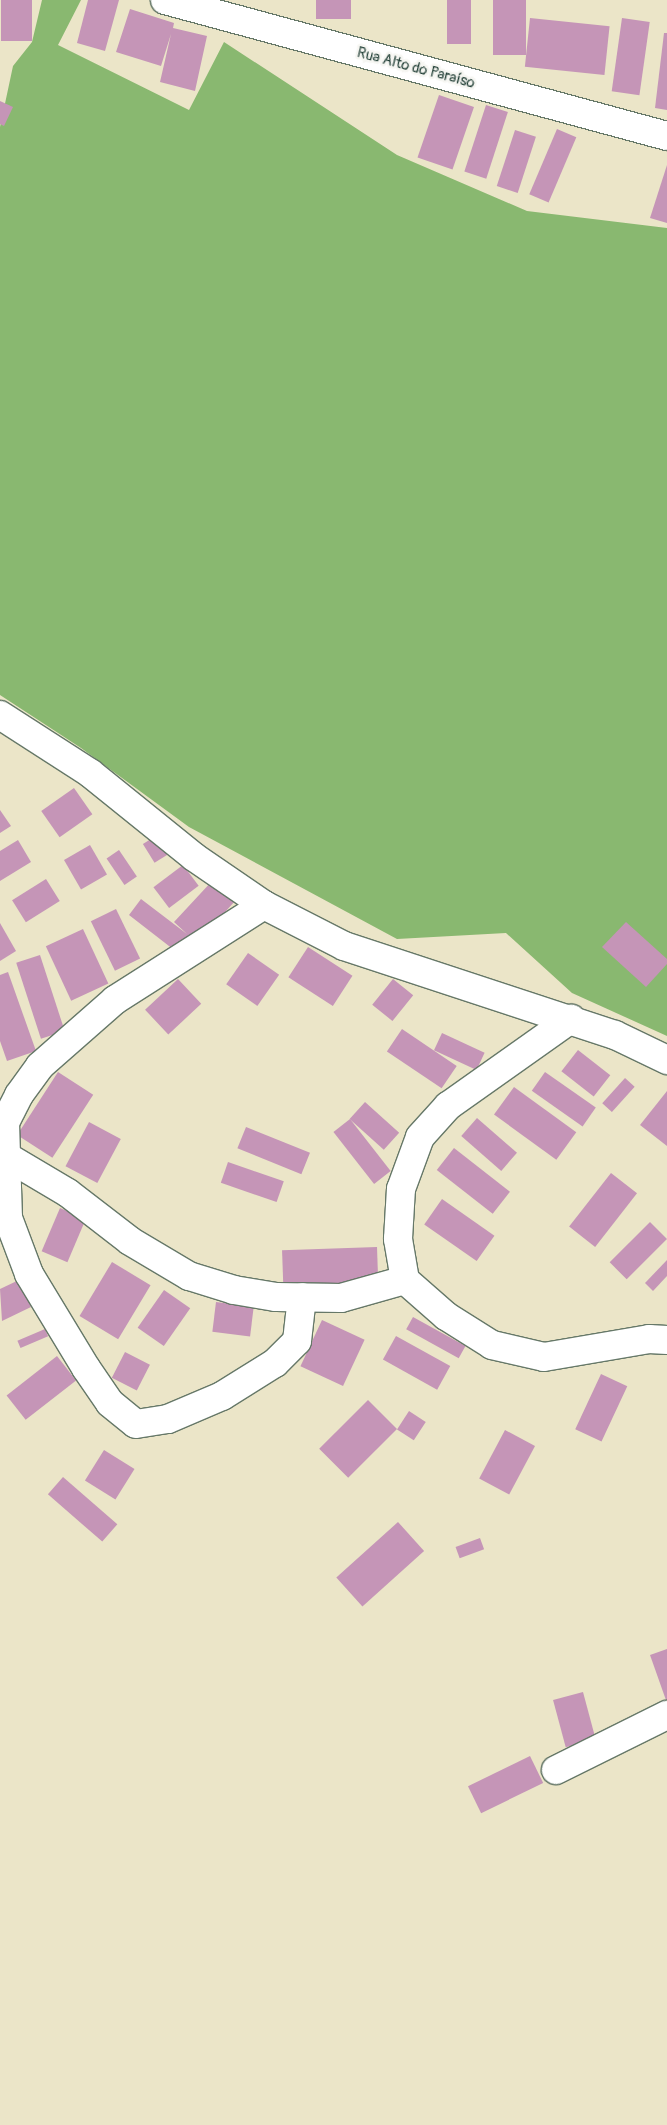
<!DOCTYPE html>
<meta charset="utf-8">
<style>
body{margin:0}
#map{position:relative;width:667px;height:2125px;overflow:hidden;background:#ebe5c8;font-family:Pangolin,sans-serif}
div>[style]{position:absolute}
[style*='--x']{left:calc(var(--x)*1px);top:calc(var(--y)*1px);width:calc(var(--w)*1px);rotate:calc(var(--a)*1deg)}
.forest>*{inset:0;background:#89b870}
.building>*{inset:0;background:#c595b7;transform-origin:0 0}
.roads{filter:drop-shadow(1px 0 #667868) drop-shadow(-1px 0 #667868) drop-shadow(0 1px #667868) drop-shadow(0 -1px #667868)}
.minor>*{height:28px;margin:-14px;padding:0 14px;transform-origin:14px;border-radius:14px;background:#fff}
span{translate:-50% -50%;white-space:nowrap;text-align:center;line-height:1.15;-webkit-text-stroke:5px #f6f6f2;paint-order:stroke}
.street-label{font-size:15px;color:#1f3d34}
</style>
<div id="map">
<div class="forest">
<div style="clip-path:polygon(42px 0,81px 0,58px 45px,189px 110px,224px 42px,397px 155px,527px 211px,667px 228px,667px 1036px,572px 993px,506px 933px,397px 939px,189px 827px,81px 748px,0 695px,0 127px,13px 66px,32px 42px)"></div>
</div>
<div class="building">
<div style="left:1px;top:0;width:31px;height:41px"></div>
<div style="clip-path:polygon(88px 0,119px 0,105px 51px,77px 43px)"></div>
<div style="left:316px;top:0;width:35px;height:19px"></div>
<div style="left:447px;top:0;width:24px;height:44px"></div>
<div style="left:493px;top:0;width:33px;height:55px"></div>
<div style="clip-path:polygon(130px 9px,174px 23px,173px 28px,207px 36px,195px 91px,160px 82px,171px 34px,161px 66px,116px 52px)"></div>
<div style="left:530px;top:18px;width:80px;height:49px;rotate:6deg"></div>
<div style="left:622px;top:18px;width:28px;height:74px;rotate:8deg"></div>
<div style="clip-path:polygon(664px 33px,667px 33px,667px 110px,655px 108px)"></div>
<div style="left:439px;top:95px;width:37px;height:66px;rotate:19deg"></div>
<div style="clip-path:polygon(0 101px,13px 107px,4px 126px,0 124px)"></div>
<div style="left:486px;top:105px;width:23px;height:70px;rotate:18deg"></div>
<div style="left:557px;top:129px;width:21px;height:71px;rotate:23deg"></div>
<div style="left:515px;top:130px;width:22px;height:59px;rotate:18deg"></div>
<div style="clip-path:polygon(667px 165px,667px 223px,650px 218px)"></div>
<div style="left:74px;top:788px;width:32px;height:40px;rotate:55deg"></div>
<div style="clip-path:polygon(0 810px,11px 826px,0 833px)"></div>
<div style="left:159px;top:834px;width:22px;height:19px;rotate:58deg"></div>
<div style="clip-path:polygon(18px 840px,31px 862px,0 881px,0 851px)"></div>
<div style="left:90px;top:845px;width:34px;height:30px;rotate:60deg"></div>
<div style="left:119px;top:850px;width:32px;height:15px;rotate:56deg"></div>
<div style="left:183px;top:865px;width:26px;height:37px;rotate:53deg"></div>
<div style="left:46px;top:879px;width:26px;height:40px;rotate:58deg"></div>
<div style="clip-path:polygon(213px 880px,235px 901px,197px 943px,178px 953px,129px 915px,141px 899px,187px 934px,174px 922px)"></div>
<div style="left:116px;top:909px;width:55px;height:28px;rotate:64deg"></div>
<div style="clip-path:polygon(626px 922px,667px 959px,667px 964px,646px 987px,602px 947px)"></div>
<div style="clip-path:polygon(0 923px,16px 951px,0 961px)"></div>
<div style="left:83px;top:929px;width:60px;height:41px;rotate:65deg"></div>
<div style="left:308px;top:947px;width:53px;height:36px;rotate:33deg"></div>
<div style="left:248px;top:953px;width:38px;height:38px;rotate:35deg"></div>
<div style="left:40px;top:955px;width:80px;height:25px;rotate:72deg"></div>
<div style="clip-path:polygon(8px 972px,36px 1051px,7px 1061px,0 1041px,0 975px)"></div>
<div style="left:178px;top:979px;width:34px;height:45px;rotate:47deg"></div>
<div style="left:393px;top:979px;width:26px;height:33px;rotate:39deg"></div>
<div style="left:402px;top:1029px;width:66px;height:27px;rotate:34deg"></div>
<div style="left:442px;top:1033px;width:47px;height:19px;rotate:25deg"></div>
<div style="left:578px;top:1050px;width:41px;height:27px;rotate:38deg"></div>
<div style="left:58px;top:1072px;width:42px;height:75px;rotate:33deg"></div>
<div style="left:545px;top:1072px;width:62px;height:23px;rotate:35deg"></div>
<div style="left:625px;top:1078px;width:13px;height:34px;rotate:42deg"></div>
<div style="left:514px;top:1087px;width:77px;height:34px;rotate:36deg"></div>
<div style="clip-path:polygon(667px 1091px,667px 1146px,640px 1125px)"></div>
<div style="left:365px;top:1102px;width:46px;height:23px;rotate:42deg"></div>
<div style="left:477px;top:1118px;width:53px;height:24px;rotate:41deg"></div>
<div style="left:350px;top:1119px;width:66px;height:21px;rotate:52deg"></div>
<div style="left:89px;top:1122px;width:36px;height:50px;rotate:28deg"></div>
<div style="left:246px;top:1127px;width:69px;height:23px;rotate:22deg"></div>
<div style="left:454px;top:1148px;width:71px;height:28px;rotate:38deg"></div>
<div style="left:228px;top:1162px;width:59px;height:22px;rotate:19deg"></div>
<div style="left:611px;top:1173px;width:33px;height:68px;rotate:38deg"></div>
<div style="left:442px;top:1199px;width:64px;height:31px;rotate:35deg"></div>
<div style="left:60px;top:1208px;width:28px;height:47px;rotate:23deg"></div>
<div style="left:650px;top:1222px;width:24px;height:57px;rotate:45deg"></div>
<div style="left:377px;top:1247px;width:35px;height:95px;rotate:88deg"></div>
<div style="clip-path:polygon(667px 1260px,667px 1276px,653px 1291px,645px 1283px)"></div>
<div style="left:112px;top:1262px;width:45px;height:63px;rotate:31deg"></div>
<div style="clip-path:polygon(19px 1280px,31px 1307px,2px 1321px,0 1289px)"></div>
<div style="left:164px;top:1290px;width:32px;height:46px;rotate:35deg"></div>
<div style="left:216px;top:1302px;width:38px;height:30px;rotate:7deg"></div>
<div style="left:413px;top:1317px;width:60px;height:14px;rotate:29deg"></div>
<div style="left:322px;top:1320px;width:47px;height:51px;rotate:25deg"></div>
<div style="left:45px;top:1329px;width:8px;height:30px;rotate:67deg"></div>
<div style="left:396px;top:1336px;width:62px;height:27px;rotate:29deg"></div>
<div style="left:125px;top:1352px;width:28px;height:29px;rotate:27deg"></div>
<div style="left:57px;top:1356px;width:31px;height:64px;rotate:52deg"></div>
<div style="left:601px;top:1374px;width:29px;height:61px;rotate:25deg"></div>
<div style="left:368px;top:1400px;width:41px;height:69px;rotate:45deg"></div>
<div style="left:409px;top:1411px;width:20px;height:22px;rotate:33deg"></div>
<div style="left:505px;top:1430px;width:34px;height:55px;rotate:28deg"></div>
<div style="left:104px;top:1450px;width:36px;height:36px;rotate:32deg"></div>
<div style="left:63px;top:1477px;width:72px;height:23px;rotate:41deg"></div>
<div style="left:398px;top:1522px;width:39px;height:83px;rotate:48deg"></div>
<div style="left:480px;top:1538px;width:12px;height:26px;rotate:70deg"></div>
<div style="clip-path:polygon(667px 1649px,667px 1703px,650px 1655px)"></div>
<div style="left:583px;top:1692px;width:49px;height:31px;rotate:75deg"></div>
<div style="left:530px;top:1756px;width:30px;height:69px;rotate:64deg"></div>
</div>
<div class="roads">
<div class="minor">
<div style="--x:165;--y:0;--w:520;--a:15.16"></div>
<div style="--x:0;--y:715;--w:107;--a:32.8"></div>
<div style="--x:90;--y:773;--w:134;--a:38.9"></div>
<div style="--x:194;--y:857;--w:85;--a:34.4"></div>
<div style="--x:264;--y:905;--w:90;--a:27.1"></div>
<div style="--x:344;--y:946;--w:285;--a:18.2"></div>
<div style="--x:615;--y:1035;--w:58;--a:25.7"></div>
<div style="--x:264;--y:905;--w:177;--a:147.5"></div>
<div style="--x:115;--y:1000;--w:100;--a:138.7"></div>
<div style="--x:40;--y:1066;--w:36;--a:126"></div>
<div style="--x:19;--y:1095;--w:31;--a:117"></div>
<div style="--x:5;--y:1123;--w:95;--a:88.2"></div>
<div style="--x:8;--y:1218;--w:60;--a:69.4"></div>
<div style="--x:29;--y:1274;--w:110;--a:58.8"></div>
<div style="--x:86;--y:1368;--w:42;--a:55.6"></div>
<div style="--x:110;--y:1403;--w:33;--a:39"></div>
<div style="--x:136;--y:1424;--w:32;--a:-9"></div>
<div style="--x:168;--y:1419;--w:59;--a:-23.1"></div>
<div style="--x:222;--y:1396;--w:62;--a:-31.9"></div>
<div style="--x:275;--y:1363;--w:31;--a:-45"></div>
<div style="--x:297;--y:1341;--w:44;--a:-83.5"></div>
<div style="--x:4;--y:1155;--w:74;--a:30.7"></div>
<div style="--x:68;--y:1193;--w:78;--a:37.7"></div>
<div style="--x:130;--y:1241;--w:69;--a:30.7"></div>
<div style="--x:189;--y:1276;--w:47;--a:17.3"></div>
<div style="--x:234;--y:1290;--w:43;--a:9.5"></div>
<div style="--x:276;--y:1297;--w:65;--a:0.9"></div>
<div style="--x:341;--y:1298;--w:66;--a:-15.7"></div>
<div style="--x:405;--y:1280;--w:55;--a:41.3"></div>
<div style="--x:446;--y:1316;--w:54;--a:32.2"></div>
<div style="--x:492;--y:1345;--w:53;--a:13"></div>
<div style="--x:544;--y:1357;--w:107;--a:-9.7"></div>
<div style="--x:649;--y:1339;--w:18;--a:3"></div>
<div style="--x:405;--y:1280;--w:42;--a:-99.7"></div>
<div style="--x:398;--y:1239;--w:50;--a:-86.6"></div>
<div style="--x:401;--y:1189;--w:55;--a:-69.9"></div>
<div style="--x:420;--y:1137;--w:42;--a:-47.9"></div>
<div style="--x:448;--y:1106;--w:151;--a:-35.3"></div>
<div style="--x:556;--y:1770;--w:124;--a:-26.4"></div>
</div>
</div>
<div class="street-label">
<span style="left:416px;top:68px;rotate:15deg">Rua Alto do Paraíso</span>
</div>
</div>
